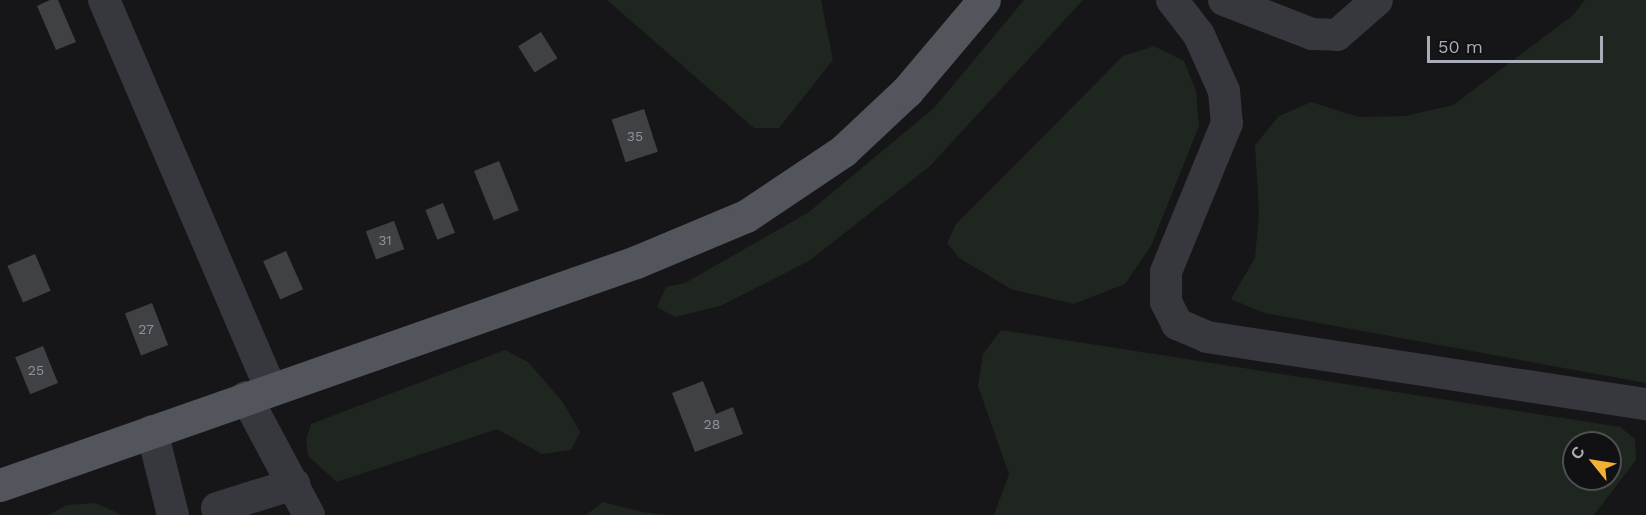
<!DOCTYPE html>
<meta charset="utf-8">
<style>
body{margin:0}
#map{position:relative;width:1646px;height:515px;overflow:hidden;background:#161618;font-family:"Work Sans",sans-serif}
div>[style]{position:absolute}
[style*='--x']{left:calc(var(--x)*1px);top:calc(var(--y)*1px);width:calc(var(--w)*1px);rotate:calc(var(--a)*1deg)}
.green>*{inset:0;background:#1e261f}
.building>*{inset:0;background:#404145;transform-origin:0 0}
.minor>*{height:32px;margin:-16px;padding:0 16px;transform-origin:16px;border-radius:16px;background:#37383d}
.major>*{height:33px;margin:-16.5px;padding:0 16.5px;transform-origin:16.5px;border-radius:16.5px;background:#53555c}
span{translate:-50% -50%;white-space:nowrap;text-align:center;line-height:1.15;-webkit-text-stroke:4.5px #111113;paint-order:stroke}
.number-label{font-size:14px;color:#8e929b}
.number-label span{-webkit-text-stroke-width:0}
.north{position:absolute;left:1562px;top:431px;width:60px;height:60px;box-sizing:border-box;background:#111113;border:2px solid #4d4f55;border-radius:50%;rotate:300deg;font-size:16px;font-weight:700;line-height:24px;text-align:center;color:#a8adb8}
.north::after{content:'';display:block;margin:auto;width:21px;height:27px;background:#f2b134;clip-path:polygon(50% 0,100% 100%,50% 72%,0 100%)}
.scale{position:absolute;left:1427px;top:36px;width:176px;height:27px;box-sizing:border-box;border:3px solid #a8adb8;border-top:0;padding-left:8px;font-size:18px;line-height:21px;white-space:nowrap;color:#a8adb8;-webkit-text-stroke:4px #111113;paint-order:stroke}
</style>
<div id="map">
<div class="green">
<div style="clip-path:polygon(607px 0,821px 0,833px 60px,779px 128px,754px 128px)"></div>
<div style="clip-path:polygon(1024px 0,1083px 0,930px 166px,809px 261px,720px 306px,675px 317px,657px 307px,666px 287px,685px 283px,809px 212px,934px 108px)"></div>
<div style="clip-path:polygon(1585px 0,1646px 0,1646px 383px,1264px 313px,1231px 299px,1255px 258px,1259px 214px,1255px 145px,1279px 116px,1311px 102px,1359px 117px,1405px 116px,1453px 105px,1572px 16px)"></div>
<div style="clip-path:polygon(1154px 46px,1184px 61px,1196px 91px,1199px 126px,1151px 246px,1125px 284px,1074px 304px,1011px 289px,959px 258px,947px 243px,956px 224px,1123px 56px)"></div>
<div style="clip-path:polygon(evenodd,1001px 330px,1620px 427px,1635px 439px,1636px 460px,1594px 515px,994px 515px,1009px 474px,978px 386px,983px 354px,1001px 330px,1574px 443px,1610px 443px,1610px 479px,1574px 479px,1574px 443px)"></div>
<div style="clip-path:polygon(505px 350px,528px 362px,562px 401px,580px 432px,571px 450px,542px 454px,497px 429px,337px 482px,308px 456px,306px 440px,311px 424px)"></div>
<div style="clip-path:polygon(603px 502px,642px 512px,668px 515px,586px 515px)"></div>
<div style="clip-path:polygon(96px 503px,122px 515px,49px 515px,66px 505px)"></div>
</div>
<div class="building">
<div style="clip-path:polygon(50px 0,58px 0,76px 42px,56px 50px,37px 6px)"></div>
<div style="left:541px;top:32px;width:31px;height:27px;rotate:58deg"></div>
<div style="left:644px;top:109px;width:45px;height:34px;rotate:72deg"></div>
<div style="left:499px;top:161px;width:53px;height:27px;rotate:68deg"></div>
<div style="left:443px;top:203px;width:32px;height:19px;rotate:68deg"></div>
<div style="left:394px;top:221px;width:30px;height:30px;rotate:70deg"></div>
<div style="left:286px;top:251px;width:42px;height:25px;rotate:66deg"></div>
<div style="left:35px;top:254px;width:40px;height:30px;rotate:67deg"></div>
<div style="left:152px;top:303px;width:45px;height:29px;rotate:69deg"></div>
<div style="left:43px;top:346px;width:40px;height:30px;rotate:68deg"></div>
<div style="clip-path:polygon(703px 381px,716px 414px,733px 407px,743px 434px,695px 452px,672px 393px)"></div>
</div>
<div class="minor">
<div style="--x:104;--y:0;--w:422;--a:66.8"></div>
<div style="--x:1172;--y:0;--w:44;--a:52.4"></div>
<div style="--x:1199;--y:35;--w:61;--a:65.9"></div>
<div style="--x:1224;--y:91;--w:32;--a:85"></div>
<div style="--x:1227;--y:123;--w:161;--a:112.3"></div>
<div style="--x:1166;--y:272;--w:30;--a:90"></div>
<div style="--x:1166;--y:302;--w:25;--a:63"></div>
<div style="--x:1177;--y:324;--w:33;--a:23"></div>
<div style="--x:1207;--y:337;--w:444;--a:8.7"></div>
<div style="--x:1224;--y:0;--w:94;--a:21.1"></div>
<div style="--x:1312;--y:34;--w:25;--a:2"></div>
<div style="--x:1337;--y:35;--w:53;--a:-41.2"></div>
<div style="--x:246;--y:397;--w:134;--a:61.9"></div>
<div style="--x:152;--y:431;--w:87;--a:76"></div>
<div style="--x:217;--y:508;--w:81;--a:-17.3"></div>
</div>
<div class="major">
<div style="--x:0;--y:485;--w:674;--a:-19.32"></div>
<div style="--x:636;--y:262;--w:119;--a:-22.7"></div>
<div style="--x:746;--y:216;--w:117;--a:-33.8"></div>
<div style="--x:843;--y:151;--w:88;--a:-43.2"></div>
<div style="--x:907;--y:91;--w:119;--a:-49.8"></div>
</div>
<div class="number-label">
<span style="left:635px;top:136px">35</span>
<span style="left:385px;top:240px">31</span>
<span style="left:146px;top:329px">27</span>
<span style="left:36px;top:370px">25</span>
<span style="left:712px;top:424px">28</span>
</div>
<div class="north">С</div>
<div class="scale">50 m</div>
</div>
